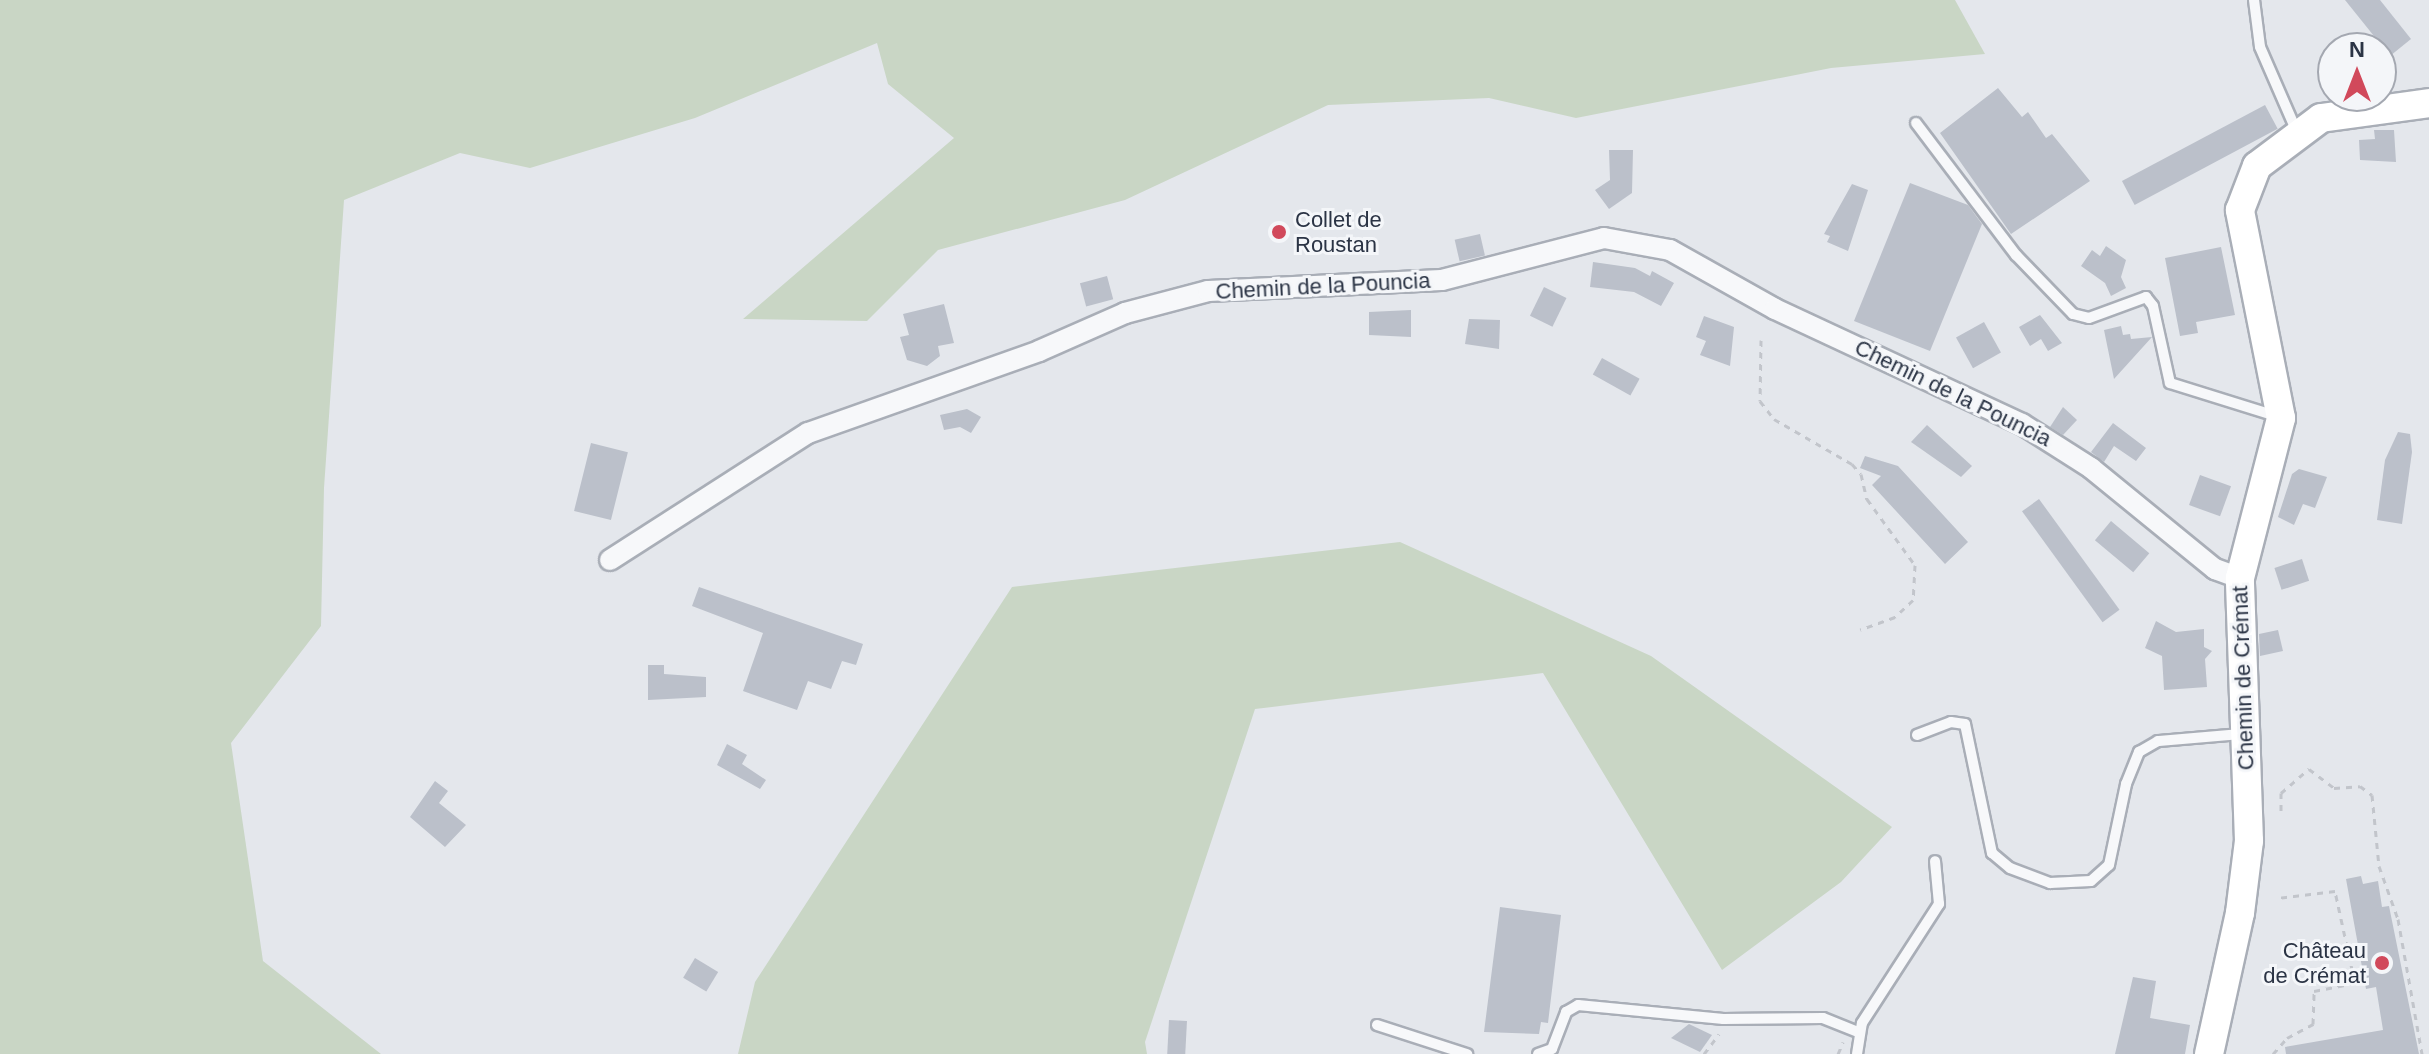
<!DOCTYPE html>
<meta charset="utf-8">
<style>
body{margin:0}
#map{position:relative;width:2429px;height:1054px;overflow:hidden;background:#e4e7ec;font-family:Helvetica,sans-serif}
div>[style]{position:absolute}
[style*='--x']{left:calc(var(--x)*1px);top:calc(var(--y)*1px);width:calc(var(--w)*1px);rotate:calc(var(--a)*1deg)}
.green>*{inset:0;background:#c9d6c5}
.building>*{inset:0;background:#bbc0ca;transform-origin:0 0}
.path>*{height:3px;margin-top:-1.5px;transform-origin:0;background:repeating-linear-gradient(90deg,#c2c5cb 0 6px,transparent 0 12px)}
.roads{filter:drop-shadow(2px 0 #a9aeb7) drop-shadow(-2px 0 #a9aeb7) drop-shadow(0 2px #a9aeb7) drop-shadow(0 -2px #a9aeb7)}
.lane>*{height:10px;margin:-5px;padding:0 5px;transform-origin:5px;border-radius:5px;background:#f7f8fa}
.street>*{height:20px;margin:-10px;padding:0 10px;transform-origin:10px;border-radius:10px;background:#f7f8fa}
.secondary>*{height:28px;margin:-14px;padding:0 14px;transform-origin:14px;border-radius:14px;background:#fff}
.dots>*{width:22px;height:22px;translate:-50% -50%;box-sizing:border-box;border:4px solid #f4f6f9;border-radius:50%}
span{translate:-50% -50%;white-space:nowrap;text-align:center;line-height:1.15;-webkit-text-stroke:6px #f4f6f9;paint-order:stroke}
.poi-label{font-size:22px;color:#2b3445}
.left{translate:0 -50%;text-align:left}
.right{translate:-100% -50%;text-align:right}
.street-label{font-size:22px;color:#2b3445}
.north{position:absolute;left:2317px;top:32px;width:80px;height:80px;box-sizing:border-box;background:#f4f6f9;border:2px solid #a4a8b1;border-radius:50%;rotate:0deg;font-size:22px;font-weight:700;line-height:32px;text-align:center;color:#2b3445}
.north::after{content:'';display:block;margin:auto;width:28px;height:36px;background:#d1495b;clip-path:polygon(50% 0,100% 100%,50% 72%,0 100%)}
</style>
<div id="map">
<div class="green">
<div style="clip-path:polygon(0 0,1955px 0,1985px 54px,1831px 68px,1576px 118px,1489px 98px,1328px 105px,1125px 200px,938px 250px,867px 321px,743px 319px,954px 138px,888px 84px,877px 43px,695px 118px,530px 168px,460px 153px,344px 200px,324px 488px,321px 626px,231px 743px,263px 961px,381px 1054px,0 1054px)"></div>
<div style="clip-path:polygon(1400px 542px,1651px 656px,1892px 827px,1841px 882px,1722px 970px,1543px 673px,1255px 709px,1145px 1042px,1147px 1054px,738px 1054px,755px 982px,1012px 587px)"></div>
</div>
<div class="building">
<div style="clip-path:polygon(2345px 0,2380px 0,2411px 39px,2390px 56px)"></div>
<div style="clip-path:polygon(1998px 88px,2022px 117px,2028px 112px,2046px 138px,2052px 134px,2090px 181px,2011px 234px,1940px 133px)"></div>
<div style="left:2265px;top:105px;width:27px;height:162px;rotate:62deg"></div>
<div style="clip-path:polygon(2374px 130px,2394px 130px,2396px 162px,2360px 160px,2359px 140px,2375px 139px)"></div>
<div style="clip-path:polygon(1609px 150px,1633px 150px,1632px 193px,1609px 209px,1595px 190px,1610px 180px)"></div>
<div style="clip-path:polygon(1910px 183px,1968px 205px,1982px 224px,1930px 351px,1854px 321px)"></div>
<div style="clip-path:polygon(1852px 184px,1868px 190px,1848px 251px,1827px 242px,1830px 236px,1824px 234px)"></div>
<div style="left:1480px;top:234px;width:22px;height:26px;rotate:77deg"></div>
<div style="clip-path:polygon(2106px 246px,2126px 260px,2121px 277px,2126px 288px,2111px 296px,2105px 283px,2081px 266px,2092px 250px,2100px 256px)"></div>
<div style="clip-path:polygon(2221px 247px,2235px 315px,2196px 322px,2198px 333px,2180px 336px,2165px 258px)"></div>
<div style="clip-path:polygon(1593px 262px,1635px 268px,1650px 276px,1652px 271px,1674px 283px,1661px 306px,1634px 292px,1590px 287px)"></div>
<div style="left:1107px;top:276px;width:24px;height:28px;rotate:75deg"></div>
<div style="left:1544px;top:287px;width:25px;height:32px;rotate:26deg"></div>
<div style="clip-path:polygon(944px 304px,954px 343px,938px 346px,940px 356px,927px 366px,907px 360px,900px 337px,909px 335px,903px 314px)"></div>
<div style="clip-path:polygon(1411px 310px,1411px 337px,1369px 335px,1369px 312px)"></div>
<div style="clip-path:polygon(2040px 315px,2062px 343px,2048px 351px,2041px 339px,2030px 346px,2019px 327px)"></div>
<div style="clip-path:polygon(1704px 316px,1734px 327px,1730px 366px,1700px 355px,1706px 341px,1696px 337px)"></div>
<div style="clip-path:polygon(1469px 319px,1500px 320px,1499px 349px,1465px 344px)"></div>
<div style="left:1984px;top:322px;width:35px;height:32px;rotate:61deg"></div>
<div style="clip-path:polygon(2121px 326px,2123px 335px,2130px 334px,2131px 339px,2152px 337px,2114px 379px,2104px 330px)"></div>
<div style="left:1602px;top:358px;width:43px;height:19px;rotate:29deg"></div>
<div style="clip-path:polygon(2063px 407px,2077px 420px,2063px 435px,2050px 427px)"></div>
<div style="clip-path:polygon(967px 409px,981px 417px,971px 433px,960px 427px,944px 430px,940px 415px)"></div>
<div style="clip-path:polygon(2113px 423px,2146px 448px,2136px 461px,2114px 446px,2104px 462px,2091px 452px)"></div>
<div style="clip-path:polygon(1927px 425px,1972px 466px,1961px 477px,1911px 442px)"></div>
<div style="clip-path:polygon(2398px 432px,2410px 434px,2412px 452px,2402px 524px,2377px 520px,2385px 460px)"></div>
<div style="left:591px;top:443px;width:38px;height:70px;rotate:14deg"></div>
<div style="clip-path:polygon(1865px 456px,1898px 466px,1968px 542px,1945px 564px,1872px 485px,1881px 476px,1860px 468px)"></div>
<div style="clip-path:polygon(2299px 469px,2327px 477px,2315px 508px,2303px 504px,2294px 525px,2278px 517px,2292px 474px)"></div>
<div style="left:2200px;top:475px;width:33px;height:32px;rotate:20deg"></div>
<div style="left:2039px;top:499px;width:137px;height:21px;rotate:54deg"></div>
<div style="left:2111px;top:521px;width:50px;height:25px;rotate:40deg"></div>
<div style="left:2302px;top:559px;width:23px;height:29px;rotate:72deg"></div>
<div style="clip-path:polygon(699px 587px,863px 644px,856px 665px,842px 661px,831px 689px,808px 681px,797px 710px,743px 691px,763px 633px,692px 606px)"></div>
<div style="clip-path:polygon(2156px 621px,2176px 632px,2204px 629px,2204px 647px,2212px 651px,2205px 659px,2207px 687px,2164px 690px,2162px 656px,2145px 648px)"></div>
<div style="clip-path:polygon(2278px 630px,2283px 651px,2260px 656px,2259px 634px)"></div>
<div style="clip-path:polygon(648px 665px,664px 665px,664px 674px,706px 677px,706px 697px,648px 700px)"></div>
<div style="clip-path:polygon(727px 744px,747px 755px,742px 764px,766px 780px,760px 789px,717px 765px)"></div>
<div style="clip-path:polygon(435px 781px,448px 791px,439px 803px,466px 825px,445px 847px,410px 817px)"></div>
<div style="clip-path:polygon(2361px 876px,2363px 884px,2378px 881px,2382px 907px,2389px 906px,2419px 1054px,2286px 1054px,2285px 1047px,2383px 1030px,2376px 987px,2366px 989px,2346px 879px)"></div>
<div style="clip-path:polygon(1500px 907px,1561px 915px,1548px 1023px,1541px 1022px,1539px 1034px,1484px 1032px)"></div>
<div style="left:695px;top:958px;width:27px;height:23px;rotate:31deg"></div>
<div style="clip-path:polygon(2133px 977px,2156px 981px,2150px 1018px,2190px 1025px,2185px 1054px,2115px 1054px)"></div>
<div style="left:1169px;top:1020px;width:18px;height:34px;rotate:3deg"></div>
<div style="clip-path:polygon(1689px 1024px,1712px 1035px,1700px 1052px,1671px 1038px)"></div>
</div>
<div class="path">
<div style="--x:1761;--y:340;--w:61;--a:90.9"></div>
<div style="--x:1760;--y:401;--w:23;--a:52"></div>
<div style="--x:1774;--y:419;--w:90;--a:30"></div>
<div style="--x:1852;--y:464;--w:13;--a:48"></div>
<div style="--x:1861;--y:474;--w:26;--a:77"></div>
<div style="--x:1867;--y:499;--w:82;--a:54"></div>
<div style="--x:1915;--y:565;--w:35;--a:93"></div>
<div style="--x:1913;--y:600;--w:25;--a:137"></div>
<div style="--x:1895;--y:617;--w:37;--a:160"></div>
<div style="--x:2281;--y:811;--w:18;--a:-90"></div>
<div style="--x:2281;--y:793;--w:37;--a:-41"></div>
<div style="--x:2309;--y:769;--w:31;--a:37"></div>
<div style="--x:2334;--y:788;--w:26;--a:-4"></div>
<div style="--x:2360;--y:786;--w:15;--a:37"></div>
<div style="--x:2372;--y:795;--w:71;--a:84.4"></div>
<div style="--x:2379;--y:866;--w:56;--a:70.3"></div>
<div style="--x:2398;--y:919;--w:137;--a:79.9"></div>
<div style="--x:1704;--y:1054;--w:25;--a:-53"></div>
<div style="--x:1838;--y:1054;--w:13;--a:-67"></div>
<div style="--x:2273;--y:1054;--w:21;--a:-49"></div>
<div style="--x:2287;--y:1038;--w:30;--a:-28"></div>
<div style="--x:2313;--y:1024;--w:33;--a:-88"></div>
<div style="--x:2314;--y:991;--w:42;--a:-11"></div>
<div style="--x:2355;--y:983;--w:94;--a:-102.3"></div>
<div style="--x:2335;--y:891;--w:58;--a:173.1"></div>
</div>
<div class="roads">
<div class="lane">
<div style="--x:2254;--y:0;--w:47;--a:82.7"></div>
<div style="--x:2260;--y:47;--w:93;--a:66.5"></div>
<div style="--x:1916;--y:123;--w:166;--a:52.9"></div>
<div style="--x:2016;--y:255;--w:82;--a:46"></div>
<div style="--x:2073;--y:314;--w:16;--a:14"></div>
<div style="--x:2089;--y:318;--w:61;--a:-20.2"></div>
<div style="--x:2146;--y:297;--w:11;--a:52"></div>
<div style="--x:2153;--y:306;--w:79;--a:77.6"></div>
<div style="--x:2170;--y:383;--w:111;--a:17.3"></div>
<div style="--x:1917;--y:735;--w:36;--a:-21"></div>
<div style="--x:1951;--y:722;--w:14;--a:8"></div>
<div style="--x:1965;--y:724;--w:132;--a:78.2"></div>
<div style="--x:1992;--y:853;--w:23;--a:40"></div>
<div style="--x:2010;--y:868;--w:43;--a:20.6"></div>
<div style="--x:2050;--y:883;--w:41;--a:-2.8"></div>
<div style="--x:2091;--y:881;--w:24;--a:-42"></div>
<div style="--x:2109;--y:865;--w:83;--a:-78.1"></div>
<div style="--x:2126;--y:784;--w:35;--a:-68"></div>
<div style="--x:2139;--y:752;--w:22;--a:-30"></div>
<div style="--x:2158;--y:741;--w:84;--a:-4.8"></div>
<div style="--x:1377;--y:1025;--w:95;--a:17.9"></div>
<div style="--x:1538;--y:1054;--w:15;--a:-20"></div>
<div style="--x:1552;--y:1049;--w:40;--a:-69"></div>
<div style="--x:1566;--y:1012;--w:14;--a:-30"></div>
<div style="--x:1578;--y:1005;--w:146;--a:5.5"></div>
<div style="--x:1723;--y:1019;--w:100;--a:-0.6"></div>
<div style="--x:1823;--y:1018;--w:38;--a:22"></div>
<div style="--x:1857;--y:1054;--w:31;--a:-81"></div>
<div style="--x:1862;--y:1023;--w:142;--a:-57.1"></div>
<div style="--x:1939;--y:904;--w:43;--a:-95.3"></div>
</div>
<div class="street">
<div style="--x:610;--y:560;--w:235;--a:-32.7"></div>
<div style="--x:808;--y:433;--w:245;--a:-19.5"></div>
<div style="--x:1039;--y:351;--w:94;--a:-23.8"></div>
<div style="--x:1125;--y:313;--w:86;--a:-14.8"></div>
<div style="--x:1208;--y:291;--w:234;--a:-2.7"></div>
<div style="--x:1442;--y:280;--w:167;--a:-14.5"></div>
<div style="--x:1604;--y:238;--w:67;--a:10.3"></div>
<div style="--x:1670;--y:250;--w:120;--a:29.3"></div>
<div style="--x:1775;--y:309;--w:272;--a:25"></div>
<div style="--x:2022;--y:424;--w:82;--a:32.5"></div>
<div style="--x:2091;--y:468;--w:160;--a:39.2"></div>
<div style="--x:2215;--y:569;--w:27;--a:20"></div>
</div>
<div class="secondary">
<div style="--x:2209;--y:1054;--w:144;--a:-77.6"></div>
<div style="--x:2240;--y:913;--w:73;--a:-82.9"></div>
<div style="--x:2249;--y:841;--w:263;--a:-92"></div>
<div style="--x:2240;--y:578;--w:165;--a:-75.6"></div>
<div style="--x:2281;--y:418;--w:212;--a:-101.2"></div>
<div style="--x:2240;--y:210;--w:47;--a:-68.9"></div>
<div style="--x:2257;--y:166;--w:80;--a:-36.9"></div>
<div style="--x:2321;--y:118;--w:109;--a:-7.9"></div>
</div>
</div>
<div class="dots">
<div style="left:1279px;top:232px;background:#d1495b"></div>
<div style="left:2382px;top:963px;background:#d1495b"></div>
</div>
<div class="poi-label">
<span class="left" style="left:1295px;top:232px">Collet de<br>Roustan</span>
<span class="right" style="left:2366px;top:963px">Château<br>de Crémat</span>
</div>
<div class="street-label">
<span style="left:1323px;top:286px;rotate:-3deg">Chemin de la Pouncia</span>
<span style="left:1953px;top:393px;rotate:26deg">Chemin de la Pouncia</span>
<span style="left:2243px;top:678px;rotate:-92deg">Chemin de Crémat</span>
</div>
<div class="north">N</div>
</div>
